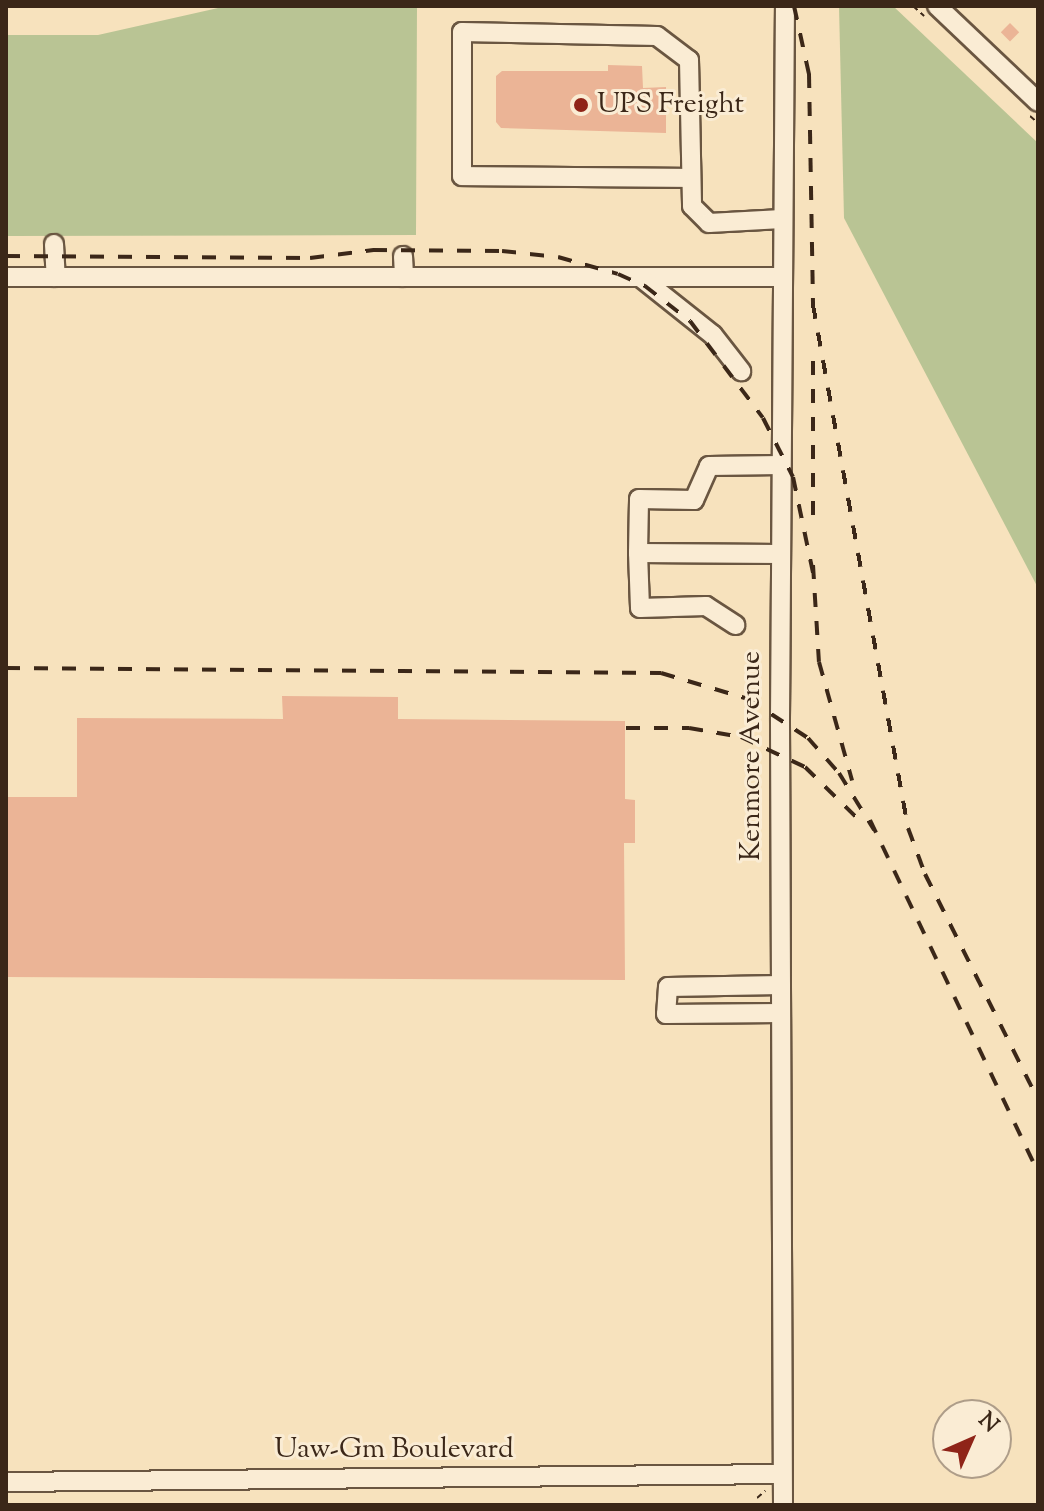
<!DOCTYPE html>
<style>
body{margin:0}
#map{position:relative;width:1044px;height:1511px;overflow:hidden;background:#f7e2bd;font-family:"Sorts Mill Goudy",serif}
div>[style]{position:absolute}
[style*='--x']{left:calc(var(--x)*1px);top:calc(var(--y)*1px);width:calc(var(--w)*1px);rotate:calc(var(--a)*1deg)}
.green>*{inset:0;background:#b9c494}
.building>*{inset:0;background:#ebb496;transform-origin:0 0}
.path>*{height:2px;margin-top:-1px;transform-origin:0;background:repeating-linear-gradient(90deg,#3b2718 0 6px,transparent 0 10px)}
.roads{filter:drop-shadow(2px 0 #6a5641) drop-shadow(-2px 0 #6a5641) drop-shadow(0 2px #6a5641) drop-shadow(0 -2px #6a5641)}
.minor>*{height:18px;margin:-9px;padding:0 9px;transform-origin:9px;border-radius:9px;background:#faecd4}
.rail>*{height:4px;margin-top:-2px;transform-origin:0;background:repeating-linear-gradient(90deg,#3b2718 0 14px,transparent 0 28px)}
.dots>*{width:22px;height:22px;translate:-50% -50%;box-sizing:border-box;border:4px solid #faecd4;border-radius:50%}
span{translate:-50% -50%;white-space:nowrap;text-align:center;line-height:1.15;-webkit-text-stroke:6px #faecd4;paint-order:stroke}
.poi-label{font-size:28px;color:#3b2718}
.left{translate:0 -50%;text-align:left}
.street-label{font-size:28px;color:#3b2718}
.frame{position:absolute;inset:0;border:8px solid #3b2718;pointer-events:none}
.north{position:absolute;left:932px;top:1399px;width:80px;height:80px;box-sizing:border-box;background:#faecd4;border:2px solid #ae9d89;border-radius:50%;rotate:45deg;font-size:22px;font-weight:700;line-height:32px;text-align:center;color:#3b2718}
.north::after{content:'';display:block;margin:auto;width:28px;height:36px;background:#8f2418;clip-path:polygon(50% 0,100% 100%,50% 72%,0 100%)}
</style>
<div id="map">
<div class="green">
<div style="clip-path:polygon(227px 6px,417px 6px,416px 235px,6px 236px,6px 35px,98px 35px)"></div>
<div style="clip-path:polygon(839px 6px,893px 6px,1038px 143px,1038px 588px,844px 218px)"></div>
</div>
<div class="building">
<div style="left:1010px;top:23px;width:13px;height:13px;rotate:45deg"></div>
<div style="clip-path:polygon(608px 65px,642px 66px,643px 88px,666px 87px,666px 133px,501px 128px,496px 122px,496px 76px,502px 71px,608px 71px)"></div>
<div style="clip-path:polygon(282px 696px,398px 697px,398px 719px,625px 721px,625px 799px,635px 800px,635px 843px,624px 843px,625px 980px,6px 977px,6px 797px,77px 797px,77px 718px,283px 719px)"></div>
</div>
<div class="path">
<div style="--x:913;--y:6;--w:15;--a:42"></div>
<div style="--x:1030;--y:116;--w:11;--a:41"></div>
<div style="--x:757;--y:1498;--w:11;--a:-41"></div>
</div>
<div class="roads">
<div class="minor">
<div style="--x:937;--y:6;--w:139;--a:43.5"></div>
<div style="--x:688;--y:178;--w:226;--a:-179.5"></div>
<div style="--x:462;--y:176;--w:144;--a:-90"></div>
<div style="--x:462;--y:32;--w:195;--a:1.2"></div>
<div style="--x:657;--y:36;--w:40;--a:37"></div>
<div style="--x:689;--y:60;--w:146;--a:88.8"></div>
<div style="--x:692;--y:206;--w:24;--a:45"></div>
<div style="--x:709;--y:223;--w:73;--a:-3.1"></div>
<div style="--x:54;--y:244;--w:33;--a:87"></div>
<div style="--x:403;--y:256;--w:21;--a:87"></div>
<div style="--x:6;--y:277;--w:776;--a:0"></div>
<div style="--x:640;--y:277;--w:93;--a:38.5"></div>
<div style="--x:713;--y:335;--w:46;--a:52.1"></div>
<div style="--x:638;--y:553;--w:55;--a:87.9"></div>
<div style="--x:640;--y:608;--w:66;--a:-1.7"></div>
<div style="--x:706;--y:606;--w:35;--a:33"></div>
<div style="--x:780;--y:554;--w:142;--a:-179.6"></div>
<div style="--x:638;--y:553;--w:54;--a:-88.9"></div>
<div style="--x:639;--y:499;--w:55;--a:1"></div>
<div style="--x:694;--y:500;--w:37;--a:-66"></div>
<div style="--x:709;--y:466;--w:72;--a:-0.8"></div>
<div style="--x:781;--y:985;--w:113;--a:179"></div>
<div style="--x:668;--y:987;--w:27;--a:94"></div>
<div style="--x:666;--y:1014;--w:115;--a:-0.5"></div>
<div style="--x:6;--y:1482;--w:776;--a:-0.59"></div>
<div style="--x:783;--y:1505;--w:787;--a:-90.22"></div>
<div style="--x:780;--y:718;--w:712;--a:-89.6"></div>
</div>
</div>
<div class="rail">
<div style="--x:794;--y:6;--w:70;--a:77.6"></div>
<div style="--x:809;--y:74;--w:231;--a:89"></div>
<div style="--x:813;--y:305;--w:532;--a:79.7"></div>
<div style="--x:908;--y:828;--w:49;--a:69.7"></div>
<div style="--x:925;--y:874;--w:253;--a:63.4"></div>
<div style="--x:6;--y:256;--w:304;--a:0.4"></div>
<div style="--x:310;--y:258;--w:64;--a:-7.2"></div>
<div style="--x:373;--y:250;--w:129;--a:0.4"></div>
<div style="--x:502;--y:251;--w:56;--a:6.1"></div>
<div style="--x:558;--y:257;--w:62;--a:15.8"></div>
<div style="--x:618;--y:274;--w:30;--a:24"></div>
<div style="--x:645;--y:286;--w:57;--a:37.9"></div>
<div style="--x:690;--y:321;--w:121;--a:53"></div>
<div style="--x:763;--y:418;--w:66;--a:63"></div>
<div style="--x:793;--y:477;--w:98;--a:78.2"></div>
<div style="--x:813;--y:361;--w:160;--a:90"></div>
<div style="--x:813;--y:565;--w:97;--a:86.5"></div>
<div style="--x:819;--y:662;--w:123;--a:74.4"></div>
<div style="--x:6;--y:668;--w:655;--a:0.44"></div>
<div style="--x:661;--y:673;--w:91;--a:16.6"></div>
<div style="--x:748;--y:699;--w:72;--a:33"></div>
<div style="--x:808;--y:738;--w:47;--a:48.5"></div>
<div style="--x:839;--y:773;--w:67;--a:58.4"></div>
<div style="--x:626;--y:728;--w:63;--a:0"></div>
<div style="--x:689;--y:728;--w:53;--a:9.8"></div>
<div style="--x:741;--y:737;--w:71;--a:25.1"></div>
<div style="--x:805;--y:767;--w:73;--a:44.4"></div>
<div style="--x:870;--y:820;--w:391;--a:64.5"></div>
</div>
<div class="dots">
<div style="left:581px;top:105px;background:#8f2418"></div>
</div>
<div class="poi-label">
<span class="left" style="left:597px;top:105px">UPS Freight</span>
</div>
<div class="street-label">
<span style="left:752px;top:756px;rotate:-90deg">Kenmore Avenue</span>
<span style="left:394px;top:1450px">Uaw-Gm Boulevard</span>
</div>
<div class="frame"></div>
<div class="north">N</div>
</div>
